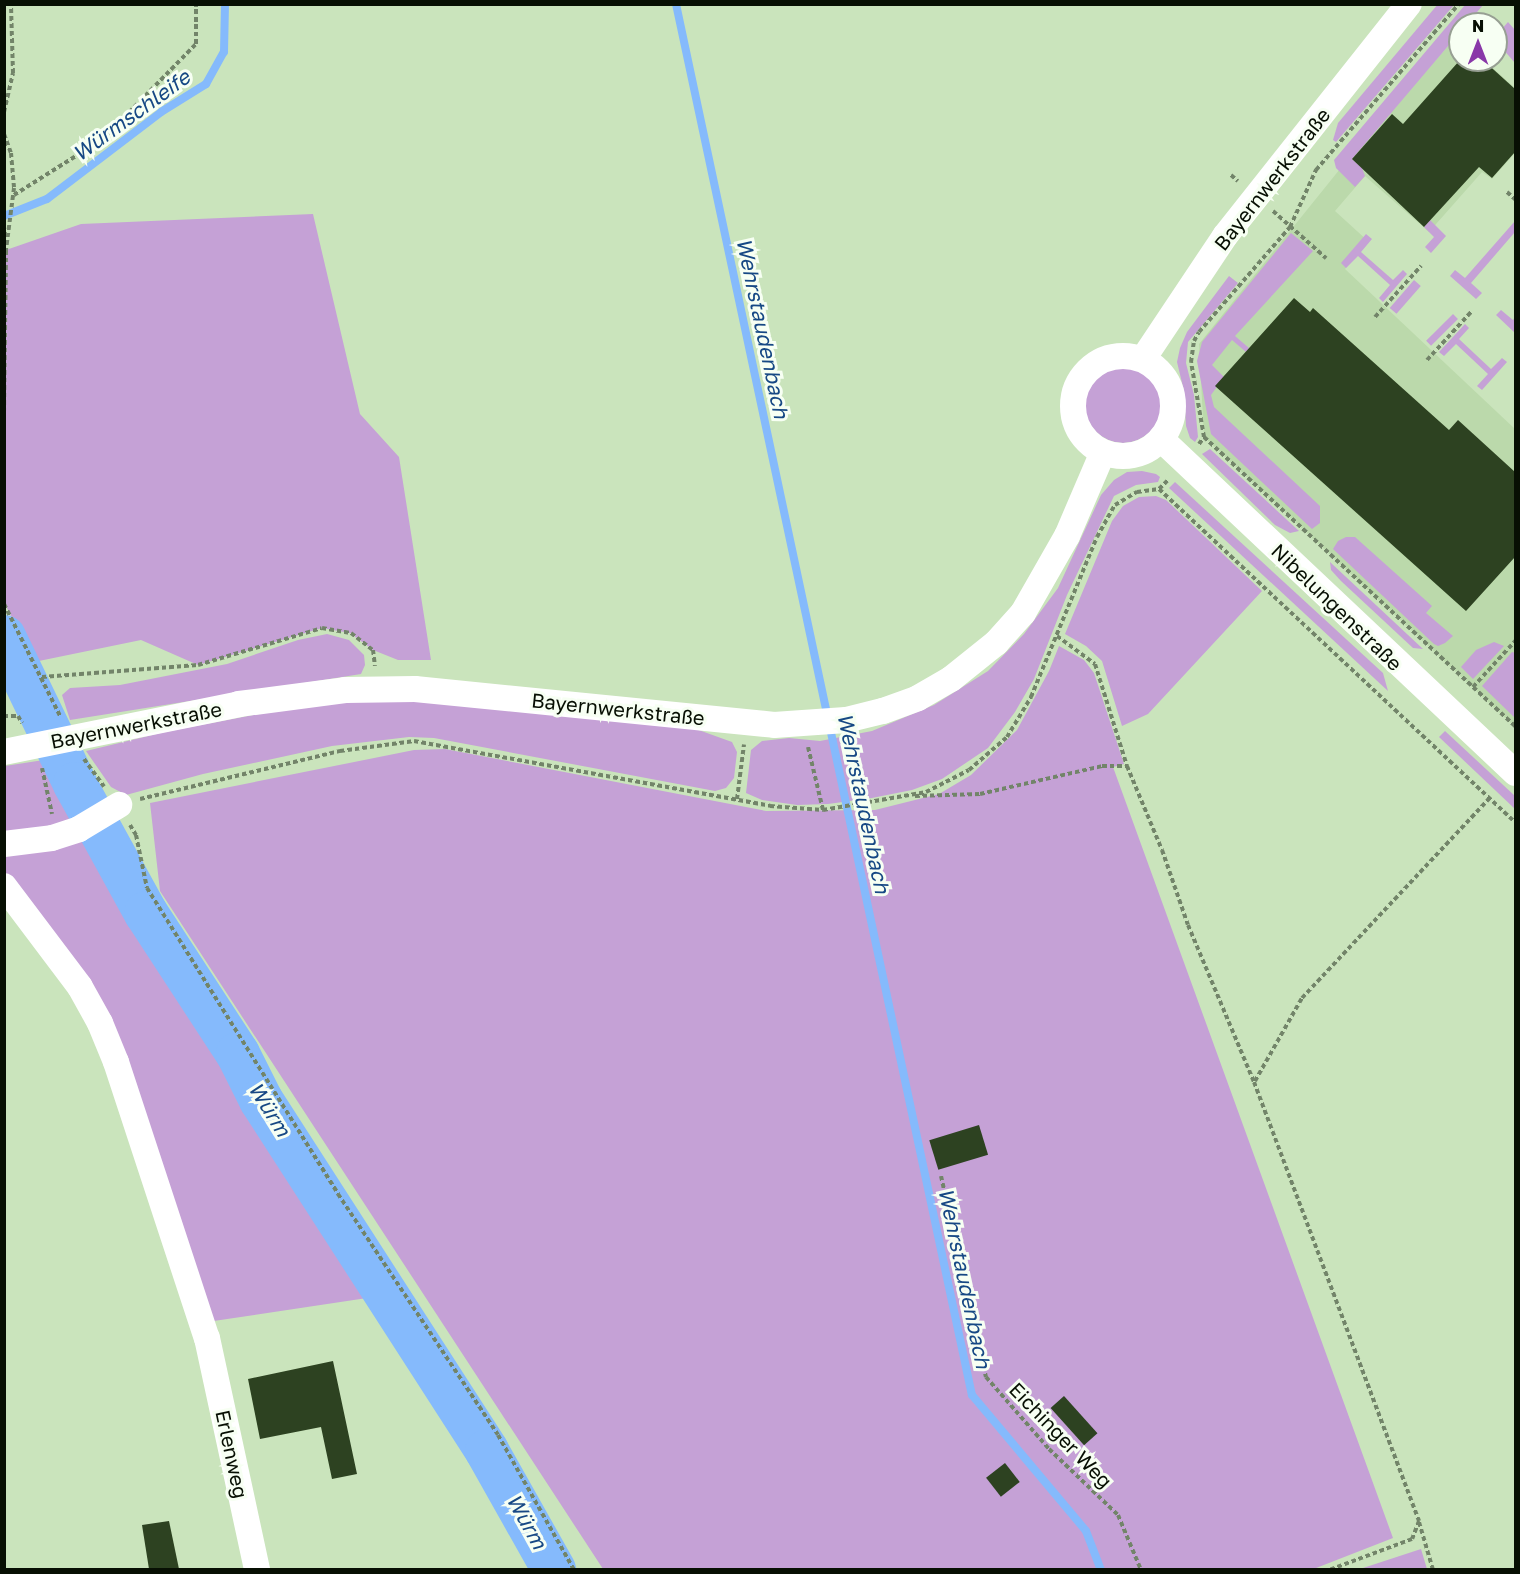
<!DOCTYPE html>
<meta charset="utf-8">
<style>
body{margin:0}
#map{position:relative;width:1520px;height:1574px;overflow:hidden;background:#cae4bc;font-family:"Golos Text",sans-serif}
div>[style]{position:absolute}
[style*='--x']{left:calc(var(--x)*1px);top:calc(var(--y)*1px);width:calc(var(--w)*1px);rotate:calc(var(--a)*1deg)}
.built>*{inset:0;background:#bbd9ab}
.green>*{inset:0;background:#c5a1d6;transform-origin:0 0}
.round{border-radius:50%}
.stream>*{height:8px;margin:-4px;padding:0 4px;transform-origin:4px;border-radius:4px;background:#85bafc}
.river>*{height:44px;margin:-22px;padding:0 22px;transform-origin:22px;border-radius:22px;background:#85bafc}
.building>*{inset:0;background:#2d4221;transform-origin:0 0}
.path>*{height:4px;margin-top:-2px;transform-origin:0;background:repeating-linear-gradient(90deg,#728469 0 4.5px,transparent 0 7.5px)}
.minor>*{height:26px;margin:-13px;padding:0 13px;transform-origin:13px;border-radius:13px;background:#fff}
.minor>.ring{margin:-13px;padding:0;box-sizing:content-box;background:none;border:26px solid #fff;border-radius:50%}
span{translate:-50% -50%;white-space:nowrap;text-align:center;line-height:1.15;-webkit-text-stroke:6px #f7fff3;paint-order:stroke}
.street-label{font-size:20px;color:#070f03}
.water-label{font-size:21px;color:#164884;font-style:italic}
.frame{position:absolute;inset:0;border:6px solid #070f03;pointer-events:none}
.north{position:absolute;left:1448px;top:12px;width:60px;height:60px;box-sizing:border-box;background:#f7fff3;border:2px solid #979f93;border-radius:50%;rotate:0deg;font-size:16px;font-weight:700;line-height:24px;text-align:center;color:#070f03}
.north::after{content:'';display:block;margin:auto;width:21px;height:27px;background:#8938a8;clip-path:polygon(50% 0,100% 100%,50% 72%,0 100%)}
</style>
<div id="map">
<div class="built">
<div style="clip-path:polygon(1457px 36px,1460px 38px,1460px 60px,1484px 60px,1515px 88px,1515px 153px,1492px 179px,1482px 172px,1429px 232px,1365px 176px,1335px 211px,1369px 242px,1345px 269px,1515px 429px,1515px 727px,1204px 437px,1199px 344px,1344px 164px)"></div>
</div>
<div class="green">
<div style="clip-path:polygon(1438px 4px,1454px 5px,1336px 142px,1333px 140px,1338px 123px)"></div>
<div style="clip-path:polygon(1465px 5px,1483px 5px,1467px 24px,1460px 24px,1460px 32px,1352px 159px,1362px 168px,1365px 176px,1355px 187px,1336px 168px,1334px 160px)"></div>
<div style="clip-path:polygon(1508px 22px,1515px 30px,1515px 63px,1502px 48px,1501px 30px)"></div>
<div style="clip-path:polygon(313px 214px,360px 414px,399px 457px,431px 660px,398px 660px,373px 650px,350px 633px,322px 628px,198px 665px,141px 640px,34px 662px,5px 604px,6px 250px,81px 224px)"></div>
<div style="clip-path:polygon(1430px 220px,1446px 236px,1431px 253px,1425px 247px,1434px 237px,1424px 227px)"></div>
<div style="clip-path:polygon(1515px 221px,1515px 232px,1471px 283px,1482px 293px,1476px 299px,1450px 276px,1455px 270px,1465px 278px)"></div>
<div style="clip-path:polygon(1291px 233px,1313px 251px,1235px 336px,1249px 348px,1246px 352px,1232px 340px,1212px 365px,1224px 377px,1211px 395px,1214px 407px,1320px 506px,1320px 523px,1312px 529px,1211px 434px,1197px 361px,1202px 342px)"></div>
<div style="clip-path:polygon(1366px 234px,1372px 239px,1361px 252px,1393px 280px,1403px 270px,1407px 274px,1383px 302px,1379px 298px,1390px 285px,1358px 256px,1346px 268px,1341px 263px)"></div>
<div style="clip-path:polygon(1229px 276px,1238px 283px,1188px 342px,1186px 363px,1194px 395px,1198px 437px,1195px 442px,1190px 438px,1186px 426px,1184px 391px,1177px 362px,1180px 348px,1187px 332px)"></div>
<div style="left:1414px;top:280px;width:9px;height:37px;rotate:41deg"></div>
<div style="clip-path:polygon(1501px 310px,1513px 320px,1515px 317px,1515px 333px,1496px 315px)"></div>
<div style="left:1453px;top:314px;width:7px;height:38px;rotate:45deg"></div>
<div style="clip-path:polygon(1465px 324px,1469px 328px,1459px 339px,1491px 369px,1502px 358px,1507px 362px,1482px 390px,1477px 386px,1488px 374px,1456px 344px,1444px 356px,1439px 352px)"></div>
<div class="round" style="left:1085px;top:367px;width:76px;height:76px"></div>
<div style="clip-path:polygon(1210px 449px,1299px 531px,1290px 533px,1275px 525px,1202px 454px)"></div>
<div style="clip-path:polygon(1142px 471px,1156px 474px,1160px 477px,1158px 482px,1136px 485px,1114px 496px,1067px 595px,1034px 679px,1015px 712px,988px 748px,942px 779px,912px 790px,872px 798px,828px 804px,797px 805px,762px 800px,746px 793px,751px 750px,762px 741px,789px 738px,820px 741px,872px 731px,934px 705px,988px 671px,1024px 634px,1058px 588px,1101px 495px,1114px 480px,1127px 472px)"></div>
<div style="clip-path:polygon(1175px 482px,1383px 673px,1388px 691px,1169px 488px)"></div>
<div style="clip-path:polygon(1156px 496px,1166px 500px,1262px 591px,1148px 714px,1122px 726px,1102px 661px,1086px 646px,1065px 634px,1112px 521px,1123px 506px,1139px 497px)"></div>
<div style="clip-path:polygon(1346px 537px,1355px 537px,1432px 606px,1426px 613px,1453px 636px,1445px 643px,1438px 646px,1434px 644px,1333px 549px,1338px 541px)"></div>
<div style="clip-path:polygon(1330px 562px,1423px 649px,1413px 648px,1341px 581px,1331px 570px)"></div>
<div style="clip-path:polygon(327px 634px,349px 640px,364px 655px,365px 665px,361px 674px,70px 720px,62px 695px,70px 688px,120px 685px,227px 664px,298px 640px)"></div>
<div style="clip-path:polygon(1494px 642px,1504px 646px,1473px 679px,1461px 667px,1476px 650px)"></div>
<div style="clip-path:polygon(1059px 646px,1084px 660px,1094px 673px,1124px 764px,1113px 767px,1393px 1538px,1311px 1570px,603px 1569px,160px 891px,150px 803px,414px 750px,445px 749px,766px 811px,875px 810px,939px 794px,971px 775px,1017px 730px,1049px 671px)"></div>
<div style="clip-path:polygon(1512px 652px,1516px 653px,1515px 718px,1482px 686px)"></div>
<div style="clip-path:polygon(348px 701px,415px 701px,693px 728px,732px 742px,737px 752px,734px 778px,726px 788px,715px 791px,434px 738px,409px 737px,332px 746px,203px 774px,126px 795px,111px 787px,86px 751px,165px 732px,285px 709px)"></div>
<div style="clip-path:polygon(1445px 731px,1515px 796px,1515px 809px,1439px 737px)"></div>
<div style="clip-path:polygon(76px 755px,107px 803px,76px 821px,5px 834px,5px 766px)"></div>
<div style="clip-path:polygon(84px 834px,367px 1298px,207px 1322px,109px 1025px,5px 876px,5px 852px)"></div>
<div style="clip-path:polygon(1421px 1549px,1427px 1569px,1360px 1569px)"></div>
</div>
<div class="stream">
<div style="--x:676;--y:4;--w:1422;--a:77.99"></div>
<div style="--x:972;--y:1395;--w:177;--a:50"></div>
<div style="--x:1086;--y:1531;--w:42;--a:69"></div>
<div style="--x:4;--y:216;--w:46;--a:-21.6"></div>
<div style="--x:47;--y:199;--w:143;--a:-37.3"></div>
<div style="--x:161;--y:112;--w:53;--a:-31.9"></div>
<div style="--x:206;--y:84;--w:37;--a:-61"></div>
<div style="--x:224;--y:52;--w:48;--a:-88.8"></div>
</div>
<div class="river">
<div style="--x:4;--y:637;--w:163;--a:64.2"></div>
<div style="--x:75;--y:784;--w:147;--a:61.2"></div>
<div style="--x:146;--y:913;--w:168;--a:56.9"></div>
<div style="--x:238;--y:1054;--w:51;--a:63.4"></div>
<div style="--x:261;--y:1100;--w:417;--a:57.2"></div>
<div style="--x:487;--y:1451;--w:137;--a:60.6"></div>
</div>
<div class="building">
<div style="clip-path:polygon(1460px 60px,1483px 60px,1515px 89px,1515px 152px,1492px 178px,1479px 167px,1424px 227px,1352px 159px,1392px 114px,1403px 124px)"></div>
<div style="clip-path:polygon(1294px 298px,1310px 312px,1313px 308px,1449px 430px,1458px 420px,1515px 472px,1515px 557px,1466px 611px,1215px 386px)"></div>
<div style="left:979px;top:1125px;width:31px;height:52px;rotate:73deg"></div>
<div style="clip-path:polygon(333px 1361px,357px 1474px,332px 1479px,321px 1427px,260px 1439px,248px 1379px)"></div>
<div style="left:1064px;top:1396px;width:50px;height:18px;rotate:48deg"></div>
<div style="left:1005px;top:1463px;width:24px;height:24px;rotate:52deg"></div>
<div style="clip-path:polygon(169px 1521px,179px 1569px,149px 1569px,142px 1525px)"></div>
</div>
<div class="path">
<div style="--x:4;--y:112;--w:40;--a:-77"></div>
<div style="--x:13;--y:73;--w:69;--a:-91.7"></div>
<div style="--x:4;--y:134;--w:20;--a:70"></div>
<div style="--x:11;--y:153;--w:35;--a:85"></div>
<div style="--x:14;--y:188;--w:63;--a:97.4"></div>
<div style="--x:6;--y:250;--w:168;--a:90.7"></div>
<div style="--x:1231;--y:175;--w:9;--a:41"></div>
<div style="--x:1507;--y:192;--w:12;--a:42"></div>
<div style="--x:14;--y:195;--w:105;--a:-32.2"></div>
<div style="--x:103;--y:139;--w:133;--a:-45.6"></div>
<div style="--x:196;--y:44;--w:40;--a:-90"></div>
<div style="--x:1273;--y:211;--w:71;--a:41.6"></div>
<div style="--x:1375;--y:317;--w:69;--a:-48"></div>
<div style="--x:1427;--y:360;--w:65;--a:-47.5"></div>
<div style="--x:1204;--y:437;--w:426;--a:42.9"></div>
<div style="--x:1199;--y:444;--w:9;--a:-54"></div>
<div style="--x:1204;--y:437;--w:76;--a:-99.8"></div>
<div style="--x:1191;--y:362;--w:21;--a:-82"></div>
<div style="--x:1194;--y:341;--w:10;--a:-61"></div>
<div style="--x:1199;--y:332;--w:139;--a:-49.1"></div>
<div style="--x:1290;--y:227;--w:63;--a:-65.5"></div>
<div style="--x:1316;--y:170;--w:219;--a:-49.3"></div>
<div style="--x:1159;--y:489;--w:489;--a:43.1"></div>
<div style="--x:4;--y:604;--w:125;--a:63.4"></div>
<div style="--x:1057;--y:636;--w:47;--a:36.4"></div>
<div style="--x:1095;--y:664;--w:107;--a:72.6"></div>
<div style="--x:1127;--y:766;--w:91;--a:67.4"></div>
<div style="--x:1162;--y:850;--w:79;--a:70.9"></div>
<div style="--x:1188;--y:925;--w:170;--a:67.2"></div>
<div style="--x:1254;--y:1082;--w:469;--a:69.4"></div>
<div style="--x:1419;--y:1521;--w:19;--a:111"></div>
<div style="--x:1412;--y:1539;--w:89;--a:159.5"></div>
<div style="--x:42;--y:677;--w:156;--a:-4.4"></div>
<div style="--x:198;--y:665;--w:129;--a:-16.6"></div>
<div style="--x:322;--y:628;--w:29;--a:10"></div>
<div style="--x:351;--y:633;--w:28;--a:38"></div>
<div style="--x:373;--y:650;--w:16;--a:83"></div>
<div style="--x:1473;--y:687;--w:64;--a:-47.5"></div>
<div style="--x:4;--y:716;--w:14;--a:0"></div>
<div style="--x:18;--y:716;--w:8;--a:60"></div>
<div style="--x:808;--y:747;--w:65;--a:76.6"></div>
<div style="--x:84;--y:759;--w:34;--a:54"></div>
<div style="--x:42;--y:768;--w:47;--a:77.7"></div>
<div style="--x:915;--y:796;--w:65;--a:-1.8"></div>
<div style="--x:980;--y:794;--w:125;--a:-12.9"></div>
<div style="--x:1102;--y:766;--w:25;--a:0"></div>
<div style="--x:140;--y:799;--w:206;--a:-13.5"></div>
<div style="--x:340;--y:751;--w:75;--a:-7.7"></div>
<div style="--x:414;--y:741;--w:362;--a:10.3"></div>
<div style="--x:770;--y:806;--w:53;--a:4.3"></div>
<div style="--x:823;--y:810;--w:105;--a:-9.9"></div>
<div style="--x:926;--y:792;--w:48;--a:-27.1"></div>
<div style="--x:969;--y:770;--w:50;--a:-41"></div>
<div style="--x:1007;--y:737;--w:47;--a:-59"></div>
<div style="--x:1031;--y:697;--w:173;--a:-67.6"></div>
<div style="--x:1097;--y:537;--w:37;--a:-61"></div>
<div style="--x:1115;--y:505;--w:26;--a:-31"></div>
<div style="--x:1137;--y:492;--w:22;--a:-8"></div>
<div style="--x:1159;--y:489;--w:14;--a:-45"></div>
<div style="--x:737;--y:799;--w:55;--a:-82.7"></div>
<div style="--x:130;--y:825;--w:12;--a:59"></div>
<div style="--x:136;--y:835;--w:54;--a:78.3"></div>
<div style="--x:147;--y:888;--w:361;--a:58"></div>
<div style="--x:338;--y:1194;--w:289;--a:56.4"></div>
<div style="--x:498;--y:1435;--w:155;--a:60.6"></div>
<div style="--x:1255;--y:1081;--w:95;--a:-60.5"></div>
<div style="--x:1302;--y:998;--w:273;--a:-46.8"></div>
<div style="--x:941;--y:1176;--w:206;--a:77.4"></div>
<div style="--x:986;--y:1377;--w:96;--a:48.8"></div>
<div style="--x:1049;--y:1449;--w:95;--a:43.7"></div>
<div style="--x:1118;--y:1515;--w:60;--a:67.3"></div>
<div style="--x:1419;--y:1522;--w:50;--a:73.7"></div>
</div>
<div class="minor">
<div class="ring" style="left:1073px;top:356px;width:74px;height:74px"></div>
<div style="--x:1143;--y:359;--w:148;--a:-56.3"></div>
<div style="--x:1225;--y:236;--w:296;--a:-51.6"></div>
<div style="--x:1161;--y:439;--w:487;--a:43.3"></div>
<div style="--x:4;--y:752;--w:240;--a:-11.5"></div>
<div style="--x:239;--y:704;--w:107;--a:-7.5"></div>
<div style="--x:345;--y:690;--w:70;--a:-0.8"></div>
<div style="--x:415;--y:689;--w:361;--a:5.7"></div>
<div style="--x:774;--y:725;--w:72;--a:-4"></div>
<div style="--x:846;--y:720;--w:38;--a:-14"></div>
<div style="--x:883;--y:711;--w:37;--a:-20"></div>
<div style="--x:918;--y:698;--w:38;--a:-30"></div>
<div style="--x:951;--y:679;--w:58;--a:-38.7"></div>
<div style="--x:996;--y:643;--w:40;--a:-48"></div>
<div style="--x:1023;--y:613;--w:89;--a:-60.3"></div>
<div style="--x:1067;--y:536;--w:91;--a:-66.8"></div>
<div style="--x:4;--y:844;--w:48;--a:-7.1"></div>
<div style="--x:52;--y:838;--w:28;--a:-18"></div>
<div style="--x:79;--y:829;--w:47;--a:-31"></div>
<div style="--x:4;--y:886;--w:126;--a:53"></div>
<div style="--x:80;--y:987;--w:41;--a:60.9"></div>
<div style="--x:100;--y:1023;--w:42;--a:67.7"></div>
<div style="--x:116;--y:1062;--w:291;--a:71.8"></div>
<div style="--x:207;--y:1338;--w:237;--a:77.8"></div>
</div>
<div class="street-label">
<span style="left:1272px;top:179px;rotate:-52deg">Bayernwerkstraße</span>
<span style="left:1337px;top:607px;rotate:44deg">Nibelungenstraße</span>
<span style="left:618px;top:709px;rotate:6deg">Bayernwerkstraße</span>
<span style="left:136px;top:725px;rotate:-11deg">Bayernwerkstraße</span>
<span style="left:1061px;top:1435px;rotate:46deg">Eichinger Weg</span>
<span style="left:232px;top:1454px;rotate:78deg">Erlenweg</span>
</div>
<div class="water-label">
<span style="left:131px;top:115px;rotate:-36deg">Würmschleife</span>
<span style="left:763px;top:328px;rotate:78deg">Wehrstaudenbach</span>
<span style="left:864px;top:803px;rotate:78deg">Wehrstaudenbach</span>
<span style="left:270px;top:1109px;rotate:58deg">Würm</span>
<span style="left:965px;top:1278px;rotate:78deg">Wehrstaudenbach</span>
<span style="left:527px;top:1521px;rotate:61deg">Würm</span>
</div>
<div class="frame"></div>
<div class="north">N</div>
</div>
